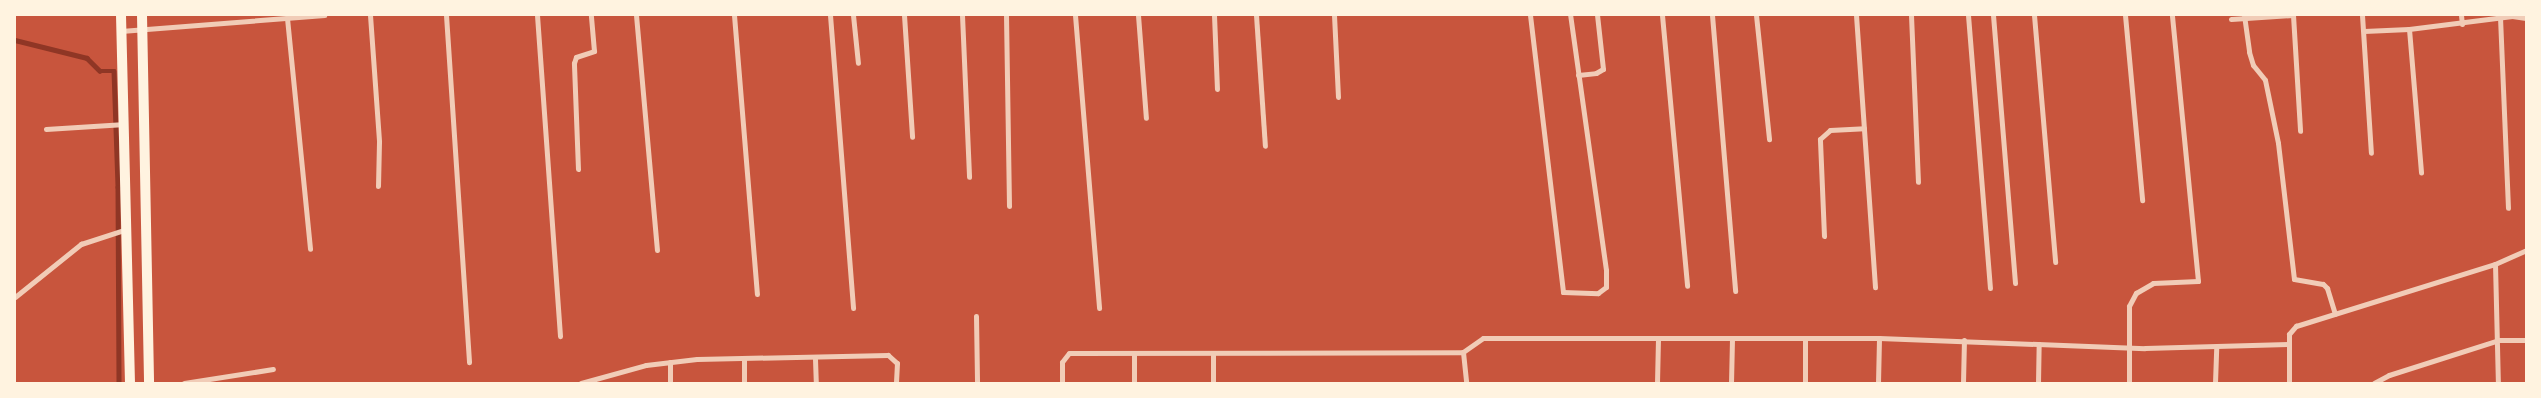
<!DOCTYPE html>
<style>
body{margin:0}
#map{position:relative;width:2541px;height:398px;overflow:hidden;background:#c8553d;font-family:Signika,sans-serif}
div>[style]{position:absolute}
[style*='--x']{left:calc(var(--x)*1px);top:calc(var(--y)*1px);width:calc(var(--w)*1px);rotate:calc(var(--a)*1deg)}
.stream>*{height:4.5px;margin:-2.25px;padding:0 2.25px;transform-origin:2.25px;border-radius:2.25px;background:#8f3625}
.minor>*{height:5px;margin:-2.5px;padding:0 2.5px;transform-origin:2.5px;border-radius:2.5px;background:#f1ccb7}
.secondary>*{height:10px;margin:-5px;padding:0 5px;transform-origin:5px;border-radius:5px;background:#fff3e0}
span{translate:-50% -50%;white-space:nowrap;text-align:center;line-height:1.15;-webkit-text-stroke:4.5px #fff3e0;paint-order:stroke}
.frame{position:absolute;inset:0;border:16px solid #fff3e0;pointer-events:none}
</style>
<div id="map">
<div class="stream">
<div style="--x:15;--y:40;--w:74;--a:14"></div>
<div style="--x:87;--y:58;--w:18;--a:45"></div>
<div style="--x:100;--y:71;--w:14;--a:0"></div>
<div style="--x:114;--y:71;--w:116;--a:88"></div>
<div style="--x:118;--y:187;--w:196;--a:89.7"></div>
</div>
<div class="minor">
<div style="--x:370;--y:15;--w:127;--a:85.9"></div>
<div style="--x:379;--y:142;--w:44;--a:91.3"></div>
<div style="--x:446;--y:15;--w:348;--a:86.2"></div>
<div style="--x:537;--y:15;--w:322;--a:85.9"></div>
<div style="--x:636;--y:15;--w:236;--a:84.9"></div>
<div style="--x:734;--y:15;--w:280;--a:85.3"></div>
<div style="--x:830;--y:15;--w:294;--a:85.5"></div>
<div style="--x:853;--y:15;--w:48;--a:84.1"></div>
<div style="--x:904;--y:15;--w:122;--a:86.2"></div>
<div style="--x:962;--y:15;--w:162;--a:87.5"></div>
<div style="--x:1006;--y:15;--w:191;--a:89.1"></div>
<div style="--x:1075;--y:15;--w:294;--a:85.3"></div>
<div style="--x:1138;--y:15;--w:103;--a:85.6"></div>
<div style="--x:1214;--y:15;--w:74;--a:87.7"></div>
<div style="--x:1256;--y:15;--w:131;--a:86.1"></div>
<div style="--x:1334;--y:15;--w:82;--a:87.2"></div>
<div style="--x:1530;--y:15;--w:279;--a:83.2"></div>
<div style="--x:1563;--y:292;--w:35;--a:2"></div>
<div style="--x:1598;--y:293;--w:10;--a:-37"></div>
<div style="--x:1606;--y:287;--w:17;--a:-90"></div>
<div style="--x:1606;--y:270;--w:258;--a:-98"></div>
<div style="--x:1662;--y:15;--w:272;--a:84.7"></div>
<div style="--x:1712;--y:15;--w:277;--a:85.2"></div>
<div style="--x:1756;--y:15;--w:125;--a:84"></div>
<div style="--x:1856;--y:15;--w:273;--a:86"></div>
<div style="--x:1911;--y:15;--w:167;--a:87.6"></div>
<div style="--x:1968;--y:15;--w:274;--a:85.4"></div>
<div style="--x:1993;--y:15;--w:269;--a:85.3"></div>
<div style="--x:2034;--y:15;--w:248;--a:85.1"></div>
<div style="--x:2125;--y:15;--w:186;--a:84.7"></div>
<div style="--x:2244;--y:15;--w:37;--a:82"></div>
<div style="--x:2249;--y:52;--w:14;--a:73"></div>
<div style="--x:2253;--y:65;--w:19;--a:51"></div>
<div style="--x:2265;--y:80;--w:64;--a:78.3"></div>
<div style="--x:2278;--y:143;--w:137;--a:83.3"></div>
<div style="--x:2294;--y:279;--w:29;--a:10"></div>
<div style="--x:2323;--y:284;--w:6;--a:45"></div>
<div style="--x:2327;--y:288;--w:27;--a:73"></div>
<div style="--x:2293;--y:15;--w:116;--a:86.5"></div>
<div style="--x:2362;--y:15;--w:138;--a:86.3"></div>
<div style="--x:2461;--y:15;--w:9;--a:84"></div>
<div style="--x:2500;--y:17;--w:191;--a:87.6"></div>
<div style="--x:287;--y:18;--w:232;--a:84.3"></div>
<div style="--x:2231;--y:19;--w:62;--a:-3.7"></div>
<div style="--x:2409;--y:29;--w:144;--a:85.2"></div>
<div style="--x:121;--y:31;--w:204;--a:-4.5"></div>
<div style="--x:2364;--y:31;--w:45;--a:-2.5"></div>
<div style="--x:2409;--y:29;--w:104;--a:-7.2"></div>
<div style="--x:2512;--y:16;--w:14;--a:8"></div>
<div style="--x:1578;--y:75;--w:18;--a:-6"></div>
<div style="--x:1596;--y:73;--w:8;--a:-30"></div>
<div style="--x:1603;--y:69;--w:54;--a:-96.3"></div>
<div style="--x:46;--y:129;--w:79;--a:-3.6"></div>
<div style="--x:578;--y:169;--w:106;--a:-92.2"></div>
<div style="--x:574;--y:63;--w:6;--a:-72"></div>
<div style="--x:576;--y:57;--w:19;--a:-18"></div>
<div style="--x:594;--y:51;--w:36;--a:-95"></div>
<div style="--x:1824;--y:236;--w:97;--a:-92.4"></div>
<div style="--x:1820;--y:139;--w:13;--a:-42"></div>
<div style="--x:1830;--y:130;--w:34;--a:-3"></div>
<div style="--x:2495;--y:264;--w:119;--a:88.6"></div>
<div style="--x:15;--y:297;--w:85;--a:-38.8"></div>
<div style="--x:81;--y:244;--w:48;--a:-18.1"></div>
<div style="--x:976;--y:316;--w:67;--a:89.1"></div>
<div style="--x:1805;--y:338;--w:45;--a:90"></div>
<div style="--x:1463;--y:352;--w:31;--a:84"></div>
<div style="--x:815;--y:359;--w:24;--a:88"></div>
<div style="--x:744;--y:360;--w:23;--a:90"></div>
<div style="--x:184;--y:383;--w:90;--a:-8.9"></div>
<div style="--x:581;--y:383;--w:67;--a:-15.5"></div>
<div style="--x:646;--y:365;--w:51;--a:-6.7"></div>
<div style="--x:697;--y:359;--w:191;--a:-1.2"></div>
<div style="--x:888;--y:355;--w:12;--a:42"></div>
<div style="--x:897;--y:363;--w:20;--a:93"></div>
<div style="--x:670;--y:383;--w:21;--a:-90"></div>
<div style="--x:1062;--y:383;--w:21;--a:-90"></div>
<div style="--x:1062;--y:362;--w:11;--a:-52"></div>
<div style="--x:1069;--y:353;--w:394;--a:-0.1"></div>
<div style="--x:1463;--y:352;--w:24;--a:-35"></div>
<div style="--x:1483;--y:338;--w:396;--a:0"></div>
<div style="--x:1879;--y:338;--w:266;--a:2.2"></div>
<div style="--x:2145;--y:348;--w:144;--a:-1.6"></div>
<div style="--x:1134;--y:383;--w:29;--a:-90"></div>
<div style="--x:1213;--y:383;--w:28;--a:-90"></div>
<div style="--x:1657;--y:383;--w:43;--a:-88.7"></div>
<div style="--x:1731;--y:383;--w:44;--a:-88.7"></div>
<div style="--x:1878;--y:383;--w:45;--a:-88.7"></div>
<div style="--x:1963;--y:383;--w:43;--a:-88.7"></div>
<div style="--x:2038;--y:383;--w:39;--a:-89"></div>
<div style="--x:2129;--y:383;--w:77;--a:-90"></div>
<div style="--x:2129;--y:306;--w:15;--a:-62"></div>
<div style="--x:2136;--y:293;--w:20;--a:-30"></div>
<div style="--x:2153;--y:283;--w:45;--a:-2.5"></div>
<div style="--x:2198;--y:281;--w:267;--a:-95.6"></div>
<div style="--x:2215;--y:383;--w:36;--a:-88"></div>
<div style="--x:2289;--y:383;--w:49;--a:-90"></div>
<div style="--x:2289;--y:334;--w:11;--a:-49"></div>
<div style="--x:2296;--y:326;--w:208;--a:-17.3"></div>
<div style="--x:2495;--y:264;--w:34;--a:-24"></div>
<div style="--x:2374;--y:383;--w:17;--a:-28"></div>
<div style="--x:2389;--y:375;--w:115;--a:-17.7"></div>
<div style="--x:2499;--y:340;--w:27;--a:0"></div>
</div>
<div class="secondary">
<div style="--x:121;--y:15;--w:368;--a:88.6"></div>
<div style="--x:142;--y:15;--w:368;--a:88.9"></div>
</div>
<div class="frame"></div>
</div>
